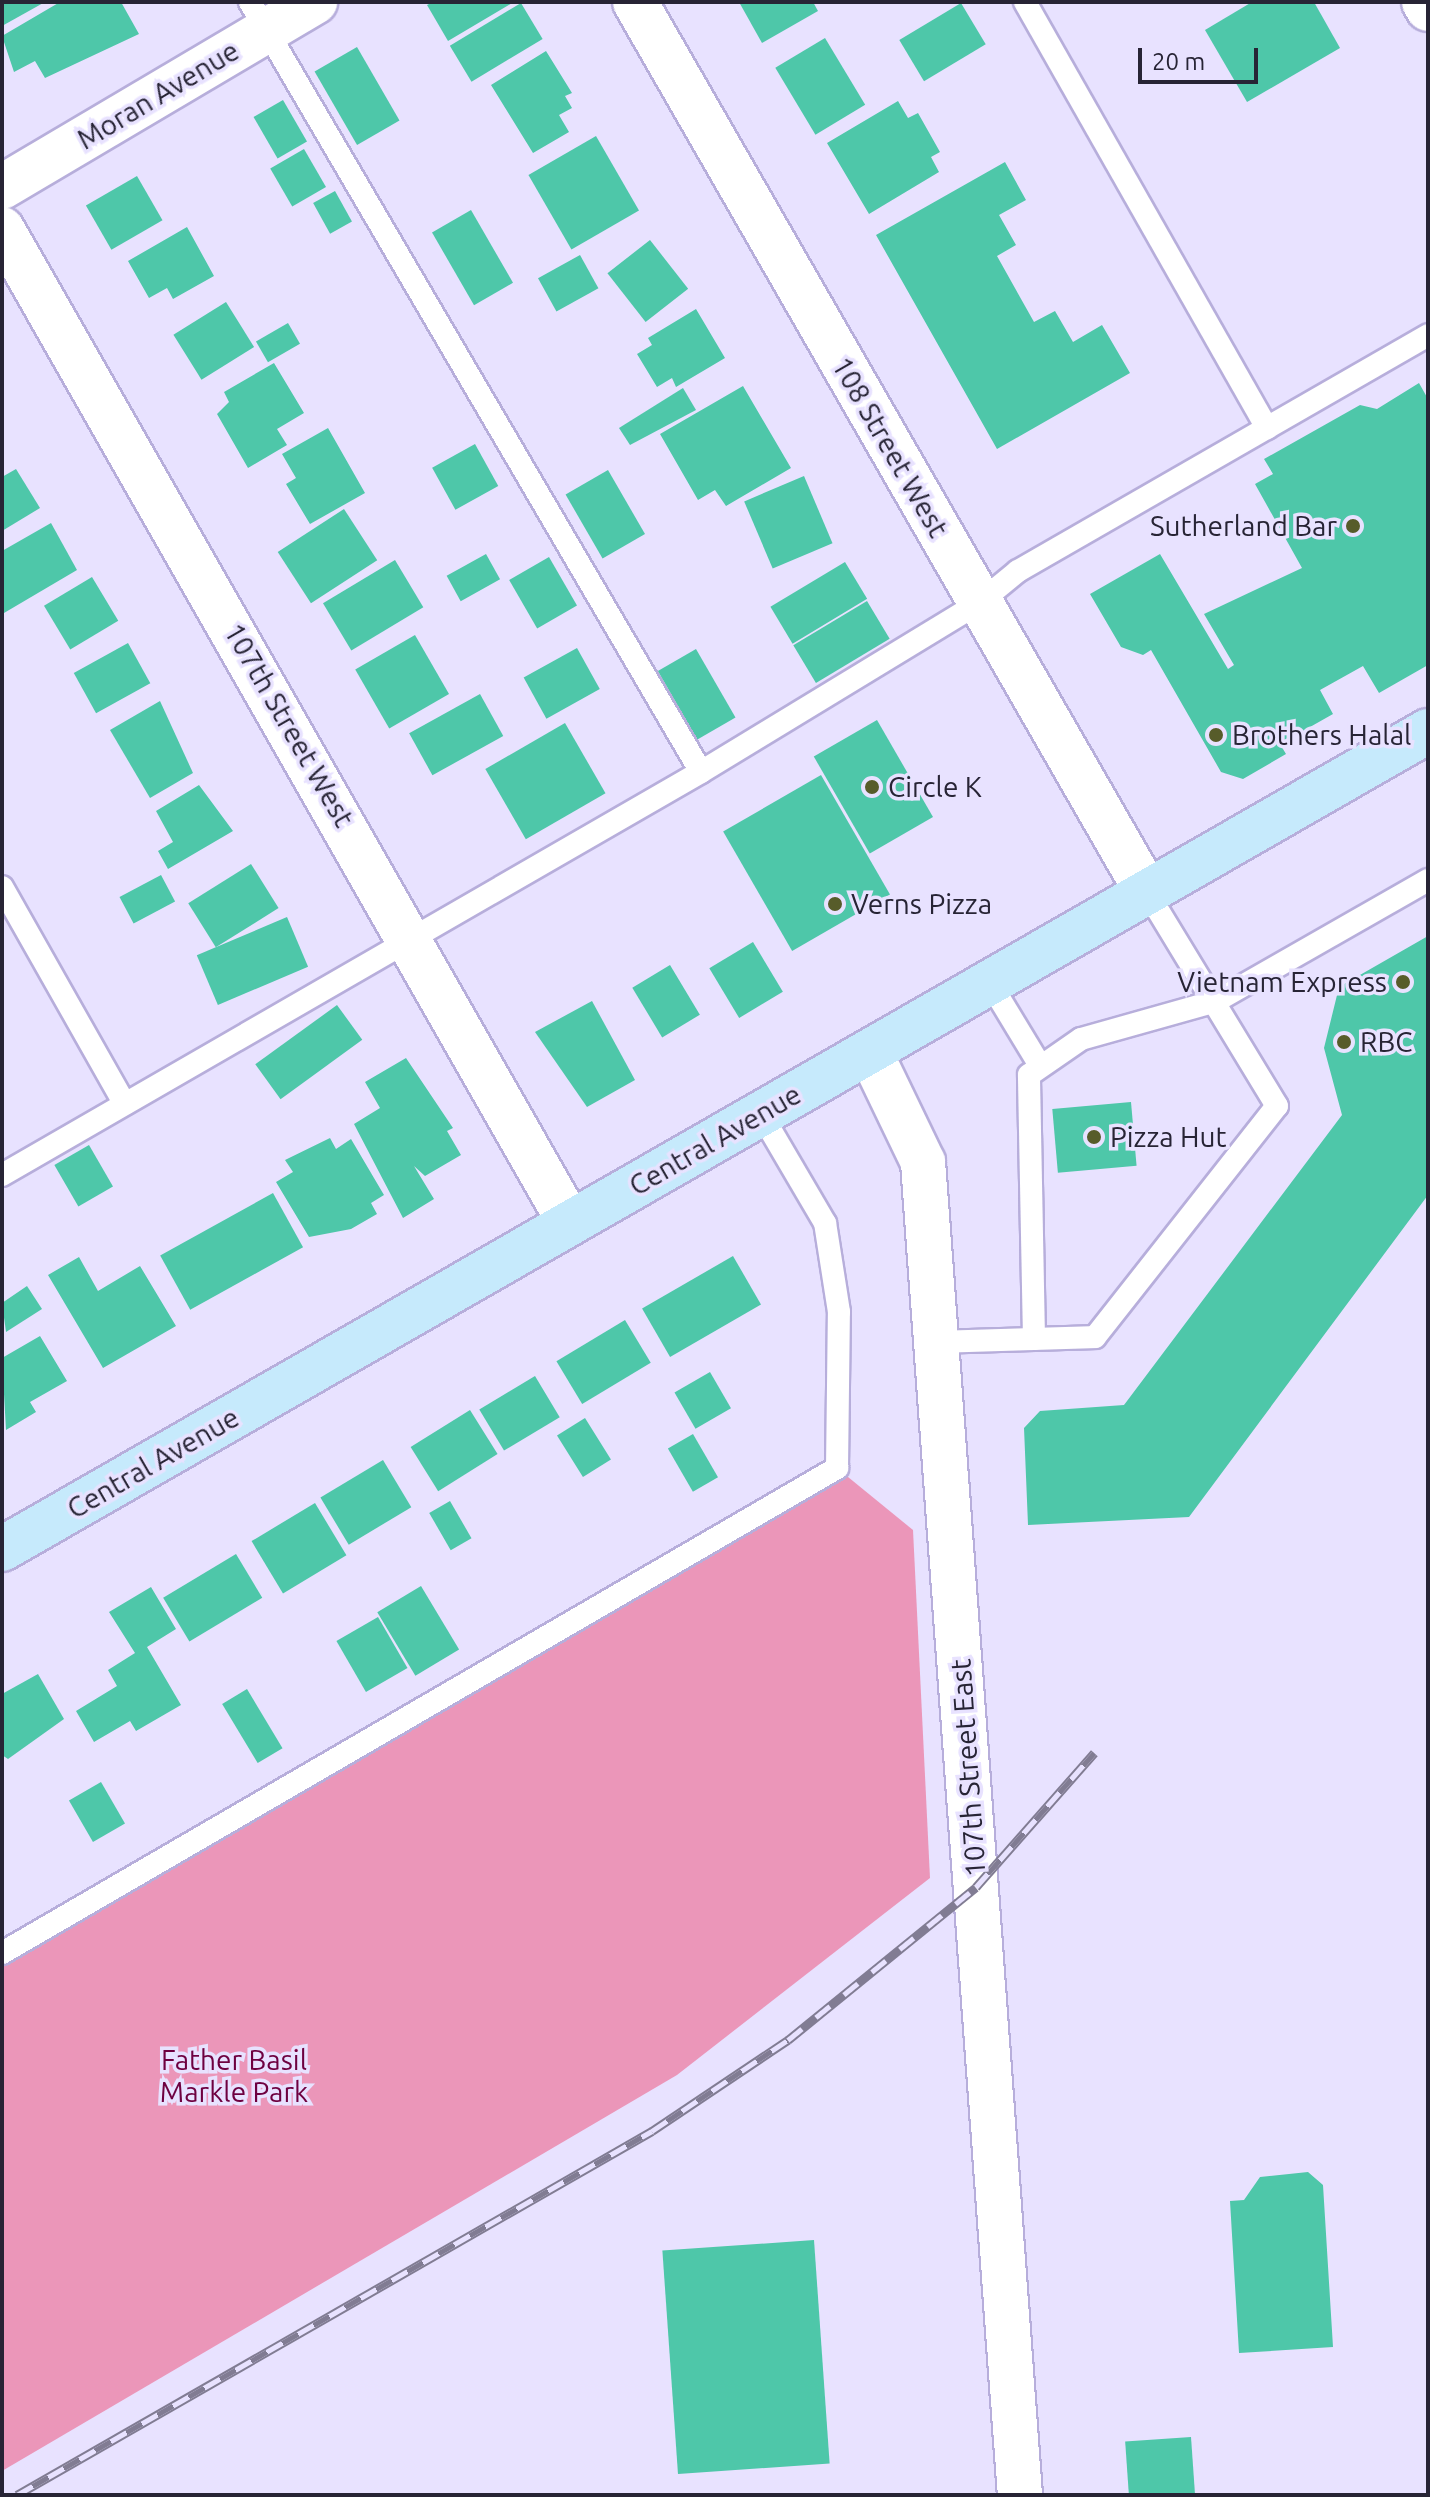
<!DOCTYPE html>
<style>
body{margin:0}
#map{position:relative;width:1430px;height:2497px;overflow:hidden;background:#e8e2ff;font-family:Ubuntu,sans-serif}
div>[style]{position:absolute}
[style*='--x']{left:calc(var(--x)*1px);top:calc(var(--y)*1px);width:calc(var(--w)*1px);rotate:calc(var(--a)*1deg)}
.green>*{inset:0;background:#eb96b9}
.building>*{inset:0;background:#4ec7a9;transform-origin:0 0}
.roads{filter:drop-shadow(2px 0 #b7aedb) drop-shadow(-2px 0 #b7aedb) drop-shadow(0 2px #b7aedb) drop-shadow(0 -2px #b7aedb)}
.service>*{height:22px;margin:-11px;padding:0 11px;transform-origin:11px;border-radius:11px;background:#fff}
.minor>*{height:44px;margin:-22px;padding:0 22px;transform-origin:22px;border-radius:22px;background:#fff}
.tertiary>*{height:44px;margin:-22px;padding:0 22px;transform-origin:22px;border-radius:22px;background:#fff}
.secondary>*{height:44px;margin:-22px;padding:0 22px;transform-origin:22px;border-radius:22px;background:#c6eafc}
.rail>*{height:9px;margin-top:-4.5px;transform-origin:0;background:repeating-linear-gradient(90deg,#e8e2ff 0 18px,#817c93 0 36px);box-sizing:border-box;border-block:2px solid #817c93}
.dots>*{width:22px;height:22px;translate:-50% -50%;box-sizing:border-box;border:4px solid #e8e2ff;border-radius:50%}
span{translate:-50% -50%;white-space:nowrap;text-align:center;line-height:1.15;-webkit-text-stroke:7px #e8e2ff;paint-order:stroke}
.street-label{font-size:28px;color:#272435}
.poi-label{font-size:28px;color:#272435}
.right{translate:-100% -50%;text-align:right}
.left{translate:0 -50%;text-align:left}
.park-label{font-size:28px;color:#6e0040}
.frame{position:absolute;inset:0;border:4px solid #272435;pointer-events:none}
.scale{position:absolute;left:1138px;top:48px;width:120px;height:36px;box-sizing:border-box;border:4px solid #272435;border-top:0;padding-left:10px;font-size:24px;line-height:28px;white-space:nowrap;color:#272435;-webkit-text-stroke:6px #e8e2ff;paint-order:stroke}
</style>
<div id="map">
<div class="green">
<div style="clip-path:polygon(837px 1468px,913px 1530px,930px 1878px,677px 2075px,2px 2471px,2px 1953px)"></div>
</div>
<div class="building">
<div style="clip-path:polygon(2px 2px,45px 2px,2px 26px)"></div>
<div style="clip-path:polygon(60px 2px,121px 2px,139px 34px,45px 78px,35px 61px,14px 72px,2px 36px)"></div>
<div style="clip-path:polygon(433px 2px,514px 2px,448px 41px,427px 5px)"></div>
<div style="clip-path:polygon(739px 2px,813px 2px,818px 11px,762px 43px)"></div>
<div style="clip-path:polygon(1252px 2px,1314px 2px,1340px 48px,1247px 102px,1205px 30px)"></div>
<div style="left:521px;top:3px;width:42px;height:83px;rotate:59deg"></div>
<div style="left:961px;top:3px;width:48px;height:72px;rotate:59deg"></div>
<div style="left:825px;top:38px;width:78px;height:58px;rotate:59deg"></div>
<div style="left:357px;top:47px;width:85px;height:49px;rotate:60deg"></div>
<div style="clip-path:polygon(546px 51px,572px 93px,565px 96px,572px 108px,559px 115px,569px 132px,533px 153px,491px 85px)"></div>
<div style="left:283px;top:100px;width:48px;height:34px;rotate:60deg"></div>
<div style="clip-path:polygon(898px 101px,908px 118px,918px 113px,940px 152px,931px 157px,939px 172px,869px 214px,827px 143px)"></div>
<div style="left:596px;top:136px;width:86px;height:78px;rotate:60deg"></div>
<div style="left:304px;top:149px;width:44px;height:39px;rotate:60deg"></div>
<div style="clip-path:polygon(1005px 162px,1026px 200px,999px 215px,1016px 245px,997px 256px,1034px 322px,1055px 311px,1073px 342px,1102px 325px,1130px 373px,997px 449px,876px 235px)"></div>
<div style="left:137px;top:176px;width:51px;height:59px;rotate:60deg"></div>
<div style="left:335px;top:191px;width:35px;height:25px;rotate:61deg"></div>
<div style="left:471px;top:210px;width:84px;height:45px;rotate:60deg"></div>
<div style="clip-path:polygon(187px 227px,214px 276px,173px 299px,167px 288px,149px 298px,128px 261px)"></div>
<div style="left:650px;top:240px;width:62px;height:54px;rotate:52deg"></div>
<div style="left:580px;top:255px;width:38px;height:48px;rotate:61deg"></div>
<div style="left:226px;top:302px;width:53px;height:62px;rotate:58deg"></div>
<div style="clip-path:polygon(696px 309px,725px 358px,676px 387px,672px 378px,657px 387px,637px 354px,652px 345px,648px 338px)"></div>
<div style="left:288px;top:323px;width:24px;height:37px;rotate:60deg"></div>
<div style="clip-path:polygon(274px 363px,304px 413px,277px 429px,287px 445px,248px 468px,217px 414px,229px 402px,224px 392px)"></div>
<div style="clip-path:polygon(1419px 383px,1428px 399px,1428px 665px,1379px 693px,1363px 666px,1320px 690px,1333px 714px,1280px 744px,1286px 754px,1243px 779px,1221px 772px,1151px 650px,1143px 655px,1121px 647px,1090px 594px,1160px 554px,1228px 669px,1234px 665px,1204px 614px,1302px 568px,1255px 484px,1273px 474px,1264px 459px,1360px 405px,1377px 409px)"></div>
<div style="clip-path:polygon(743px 386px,791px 468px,726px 506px,715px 490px,698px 500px,660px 434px)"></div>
<div style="clip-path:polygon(683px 388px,696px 410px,630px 445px,619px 428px)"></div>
<div style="clip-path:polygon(328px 428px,365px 493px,310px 524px,286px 484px,296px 478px,282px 454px)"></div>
<div style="left:475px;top:444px;width:48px;height:49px;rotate:61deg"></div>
<div style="clip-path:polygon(16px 469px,40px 508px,2px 531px,2px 477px)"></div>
<div style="left:608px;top:470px;width:74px;height:49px;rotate:60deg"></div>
<div style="left:804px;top:476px;width:73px;height:65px;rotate:67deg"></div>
<div style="left:344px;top:509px;width:61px;height:79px;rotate:57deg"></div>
<div style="clip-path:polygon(51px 523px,77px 570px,4px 613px,2px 551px)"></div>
<div style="left:486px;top:554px;width:29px;height:45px;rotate:61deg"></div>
<div style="left:549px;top:557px;width:56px;height:46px;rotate:60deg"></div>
<div style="left:395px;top:560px;width:55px;height:84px;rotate:59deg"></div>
<div style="left:845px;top:562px;width:43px;height:87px;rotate:59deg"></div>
<div style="left:92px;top:577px;width:51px;height:56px;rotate:59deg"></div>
<div style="left:867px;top:601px;width:44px;height:86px;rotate:59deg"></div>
<div style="left:415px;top:635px;width:68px;height:69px;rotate:60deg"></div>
<div style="left:128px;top:643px;width:46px;height:62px;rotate:61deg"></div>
<div style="left:577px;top:648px;width:47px;height:61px;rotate:61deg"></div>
<div style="left:696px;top:649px;width:79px;height:44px;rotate:60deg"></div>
<div style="left:480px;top:694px;width:48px;height:81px;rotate:61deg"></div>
<div style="clip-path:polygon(160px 701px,193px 773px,150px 798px,110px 730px)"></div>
<div style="left:877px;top:720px;width:112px;height:73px;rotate:60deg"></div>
<div style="left:565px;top:723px;width:81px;height:92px;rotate:60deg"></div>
<div style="left:821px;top:775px;width:138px;height:113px;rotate:60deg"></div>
<div style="clip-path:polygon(199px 785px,233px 831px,168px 869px,158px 851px,173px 842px,156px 811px)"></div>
<div style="left:251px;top:864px;width:52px;height:74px;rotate:58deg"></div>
<div style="left:161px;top:875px;width:30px;height:47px;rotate:62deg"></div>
<div style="left:287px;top:917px;width:54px;height:98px;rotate:67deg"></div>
<div style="clip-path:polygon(1428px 936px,1428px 1195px,1189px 1517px,1028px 1525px,1024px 1428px,1040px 1411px,1124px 1405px,1342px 1115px,1324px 1048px,1339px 987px)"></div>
<div style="left:753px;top:942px;width:58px;height:51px;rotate:59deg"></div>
<div style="left:670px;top:965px;width:58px;height:44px;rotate:59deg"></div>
<div style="clip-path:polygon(592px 1001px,635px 1080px,587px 1107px,535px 1032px)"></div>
<div style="left:337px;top:1005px;width:43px;height:101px;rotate:54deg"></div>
<div style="clip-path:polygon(406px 1058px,453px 1128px,447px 1131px,461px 1155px,425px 1176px,414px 1166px,434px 1199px,403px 1218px,354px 1124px,380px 1108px,365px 1082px)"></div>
<div style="left:1131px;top:1102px;width:64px;height:79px;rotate:85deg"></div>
<div style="clip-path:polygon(330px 1138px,336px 1149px,351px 1139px,384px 1195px,371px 1203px,377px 1214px,351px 1229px,309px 1237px,276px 1182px,293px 1172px,285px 1160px)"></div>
<div style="left:89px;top:1145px;width:48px;height:40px;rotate:60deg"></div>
<div style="left:273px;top:1193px;width:62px;height:129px;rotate:61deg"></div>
<div style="left:733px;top:1256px;width:56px;height:105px;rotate:60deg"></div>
<div style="clip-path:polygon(79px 1257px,98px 1291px,140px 1266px,176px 1326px,103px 1368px,48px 1275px)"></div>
<div style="clip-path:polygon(27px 1286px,42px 1309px,6px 1332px,2px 1303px)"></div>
<div style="left:625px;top:1320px;width:50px;height:80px;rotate:59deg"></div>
<div style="clip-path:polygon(40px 1336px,67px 1381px,30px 1402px,36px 1412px,6px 1430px,2px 1358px)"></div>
<div style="left:710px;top:1372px;width:42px;height:41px;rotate:60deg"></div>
<div style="left:535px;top:1376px;width:48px;height:65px;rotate:59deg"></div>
<div style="left:470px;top:1410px;width:52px;height:70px;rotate:58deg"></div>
<div style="left:585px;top:1418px;width:49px;height:33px;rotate:58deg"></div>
<div style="left:693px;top:1434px;width:50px;height:29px;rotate:60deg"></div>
<div style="left:383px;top:1460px;width:55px;height:73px;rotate:59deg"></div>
<div style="left:450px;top:1501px;width:43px;height:24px;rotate:60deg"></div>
<div style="left:315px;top:1503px;width:61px;height:74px;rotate:59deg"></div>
<div style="left:236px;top:1554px;width:51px;height:85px;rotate:59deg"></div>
<div style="left:421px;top:1586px;width:74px;height:51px;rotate:59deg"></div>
<div style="clip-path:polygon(151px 1587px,176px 1629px,147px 1647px,181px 1705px,136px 1731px,130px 1721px,94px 1742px,76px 1711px,117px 1686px,108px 1670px,135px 1653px,109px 1612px)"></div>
<div style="left:378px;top:1617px;width:59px;height:48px;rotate:60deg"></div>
<div style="clip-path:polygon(38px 1674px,64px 1719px,8px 1759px,2px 1755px,2px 1694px)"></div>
<div style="left:247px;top:1689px;width:69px;height:29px;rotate:59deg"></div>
<div style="left:101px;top:1782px;width:48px;height:37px;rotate:60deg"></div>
<div style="clip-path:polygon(1308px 2172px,1323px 2185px,1333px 2347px,1239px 2353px,1230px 2201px,1244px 2200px,1260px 2177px)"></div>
<div style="left:814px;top:2240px;width:224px;height:152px;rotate:86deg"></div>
<div style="left:1191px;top:2437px;width:58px;height:66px;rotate:86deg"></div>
</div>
<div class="roads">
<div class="service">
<div style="--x:250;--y:2;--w:892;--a:59.64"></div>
<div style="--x:1025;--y:2;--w:490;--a:60.4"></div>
<div style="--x:2;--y:887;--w:249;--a:60.5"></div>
<div style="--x:990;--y:983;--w:95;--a:58.8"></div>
<div style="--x:2;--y:1175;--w:807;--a:-29.97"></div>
<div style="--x:701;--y:772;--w:325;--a:-31.3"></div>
<div style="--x:979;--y:603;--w:50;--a:-39.4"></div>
<div style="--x:1018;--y:571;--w:473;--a:-29.9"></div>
<div style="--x:1034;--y:1339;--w:264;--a:-91.1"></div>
<div style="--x:1029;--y:1075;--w:63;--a:-34.7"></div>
<div style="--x:1081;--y:1039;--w:140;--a:-15.7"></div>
<div style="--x:1216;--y:1001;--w:244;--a:-29.7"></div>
<div style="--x:939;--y:1342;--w:156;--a:-1.8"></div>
<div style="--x:1095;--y:1337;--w:294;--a:-51.8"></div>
<div style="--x:1277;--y:1106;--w:250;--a:-121.3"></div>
<div style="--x:2;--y:1953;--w:966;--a:-30.15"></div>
<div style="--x:837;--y:1468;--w:156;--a:-89.3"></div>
<div style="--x:839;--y:1312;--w:90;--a:-98.9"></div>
<div style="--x:825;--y:1223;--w:126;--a:-120.4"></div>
</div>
<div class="minor">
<div style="--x:1424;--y:2;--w:8;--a:60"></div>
<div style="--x:2;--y:187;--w:364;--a:-30.6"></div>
<div style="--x:2;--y:229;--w:1145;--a:60.26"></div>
<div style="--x:870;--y:1052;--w:122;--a:64.3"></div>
<div style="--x:923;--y:1162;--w:1337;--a:85.84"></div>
</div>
<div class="tertiary">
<div style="--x:635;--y:2;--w:1027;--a:60.09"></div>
</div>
<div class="secondary">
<div style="--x:2;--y:1549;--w:1644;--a:-29.84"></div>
</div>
</div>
<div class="rail">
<div style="--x:17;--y:2495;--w:732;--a:-29.82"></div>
<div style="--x:652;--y:2131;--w:164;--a:-33.8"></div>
<div style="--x:788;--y:2040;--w:242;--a:-39.1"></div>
<div style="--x:976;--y:1887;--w:179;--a:-48.6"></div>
</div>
<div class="dots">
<div style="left:1353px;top:526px;background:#575c2a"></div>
<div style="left:1216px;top:735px;background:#575c2a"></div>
<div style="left:872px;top:787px;background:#575c2a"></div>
<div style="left:835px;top:904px;background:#575c2a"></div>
<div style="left:1403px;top:982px;background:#575c2a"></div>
<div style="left:1344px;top:1042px;background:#575c2a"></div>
<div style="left:1094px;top:1137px;background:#575c2a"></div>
</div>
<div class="street-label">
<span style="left:158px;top:95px;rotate:-31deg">Moran Avenue</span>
<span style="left:890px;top:447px;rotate:60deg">108 Street West</span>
<span style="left:289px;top:725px;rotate:60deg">107th Street West</span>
<span style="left:715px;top:1140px;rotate:-30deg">Central Avenue</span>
<span style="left:153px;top:1463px;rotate:-30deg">Central Avenue</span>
<span style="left:968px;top:1768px;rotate:-94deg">107th Street East</span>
</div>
<div class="poi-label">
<span class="right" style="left:1337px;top:526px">Sutherland Bar</span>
<span class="left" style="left:1232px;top:735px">Brothers Halal</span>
<span class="left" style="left:888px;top:787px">Circle K</span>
<span class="left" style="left:851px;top:904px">Verns Pizza</span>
<span class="right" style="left:1387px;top:982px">Vietnam Express</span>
<span class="left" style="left:1360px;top:1042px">RBC</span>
<span class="left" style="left:1110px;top:1137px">Pizza Hut</span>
</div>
<div class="park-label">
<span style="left:234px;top:2076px">Father Basil<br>Markle Park</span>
</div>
<div class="frame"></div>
<div class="scale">20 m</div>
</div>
